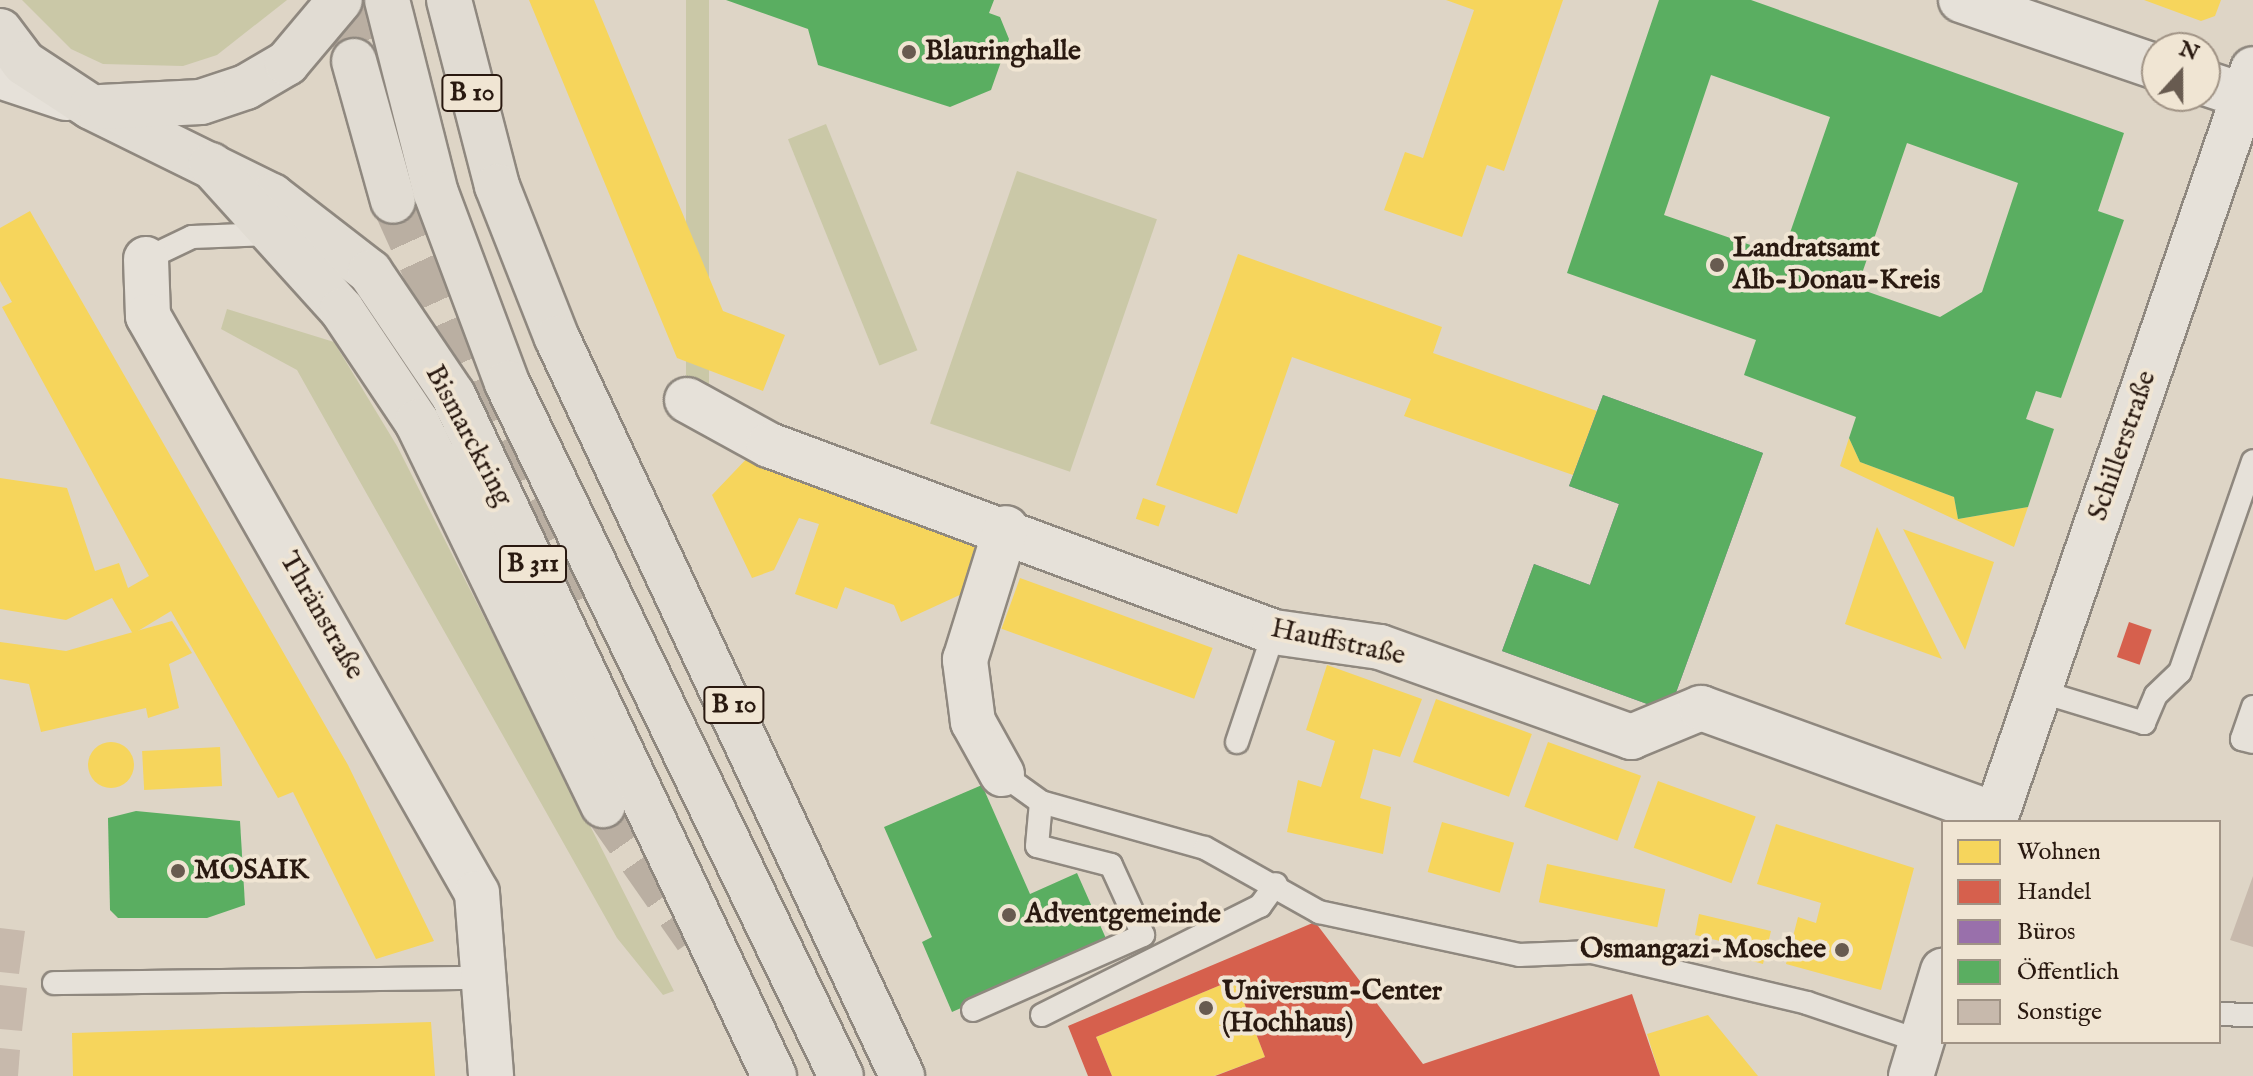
<!DOCTYPE html>
<meta charset="utf-8">
<style>
body{margin:0}
#map{position:relative;width:2253px;height:1076px;overflow:hidden;background:#ded5c6;font-family:"IM FELL English",serif}
div>[style]{position:absolute}
[style*='--x']{left:calc(var(--x)*1px);top:calc(var(--y)*1px);width:calc(var(--w)*1px);rotate:calc(var(--a)*1deg)}
.green>*{inset:0;background:#cac8a7;transform-origin:0 0}
.homes>*{inset:0;background:#f6d55c;transform-origin:0 0}
.round{border-radius:50%}
.shops>*{inset:0;background:#d6604d;transform-origin:0 0}
.offices>*{inset:0;background:#9970ab}
.public>*{inset:0;background:#5aae61}
.building>*{inset:0;background:#c7b9ac}
.trunk-tunnel>*{height:44px;margin-top:-22px;transform-origin:0;background:repeating-linear-gradient(90deg,#baafa2 0 44px,transparent 0 66px)}
.roads{filter:drop-shadow(2px 0 #8f887f) drop-shadow(-2px 0 #8f887f) drop-shadow(0 2px #8f887f) drop-shadow(0 -2px #8f887f)}
.service>*{height:22px;margin:-11px;padding:0 11px;transform-origin:11px;border-radius:11px;background:#e6e1d9}
.minor>*{height:44px;margin:-22px;padding:0 22px;transform-origin:22px;border-radius:22px;background:#e6e1d9}
.tertiary>*{height:44px;margin:-22px;padding:0 22px;transform-origin:22px;border-radius:22px;background:#e6e1d9}
.primary>*{height:44px;margin:-22px;padding:0 22px;transform-origin:22px;border-radius:22px;background:#e1dcd3}
.trunk>*{height:44px;margin:-22px;padding:0 22px;transform-origin:22px;border-radius:22px;background:#e1dcd3}
.dots>*{width:22px;height:22px;translate:-50% -50%;box-sizing:border-box;border:4px solid #f0e5d3;border-radius:50%}
span{translate:-50% -50%;white-space:nowrap;text-align:center;line-height:1.15;-webkit-text-stroke:8px #f0e5d3;paint-order:stroke}
.shield-label span{padding:2px 6px;background:#f0e5d3;border:2px solid;border-radius:6px;-webkit-text-stroke-width:0}
.shield-label{font-size:26px;color:#291910;font-weight:700}
.poi-label{font-size:28px;color:#291910;font-weight:700}
.left{translate:0 -50%;text-align:left}
.right{translate:-100% -50%;text-align:right}
.street-label{font-size:28px;color:#291910}
.legend{position:absolute;left:1941px;top:820px;width:280px;height:224px;box-sizing:border-box;background:#f0e5d3;border:2px solid #a09385;margin:0;padding:10px 14px;list-style:none;font-size:24px;color:#291910}
.legend li{display:flex;align-items:center;gap:16px;height:40px}
.legend b{width:40px;border:2px solid #a09385}
.north{position:absolute;left:2141px;top:32px;width:80px;height:80px;box-sizing:border-box;background:#f0e5d3;border:2px solid #a09385;border-radius:50%;rotate:21deg;font-size:22px;font-weight:700;line-height:32px;text-align:center;color:#291910}
.north::after{content:'';display:block;margin:auto;width:28px;height:36px;background:#685b50;clip-path:polygon(50% 0,100% 100%,50% 72%,0 100%)}
</style>
<div id="map">
<div class="green">
<div style="clip-path:polygon(22px 0,287px 0,217px 55px,183px 66px,103px 64px,71px 49px)"></div>
<div style="left:686px;top:0;width:23px;height:398px"></div>
<div style="left:826px;top:124px;width:244px;height:41px;rotate:68deg"></div>
<div style="left:1017px;top:171px;width:148px;height:267px;rotate:19deg"></div>
<div style="clip-path:polygon(227px 309px,334px 342px,397px 446px,674px 991px,663px 995px,617px 938px,297px 370px,221px 329px)"></div>
</div>
<div class="homes">
<div style="clip-path:polygon(529px 0,594px 0,723px 311px,785px 335px,763px 391px,677px 358px)"></div>
<div style="clip-path:polygon(1446px 0,1563px 0,1504px 171px,1487px 165px,1462px 237px,1384px 210px,1405px 152px,1423px 158px,1474px 10px)"></div>
<div style="clip-path:polygon(2144px 0,2221px 0,2215px 16px,2201px 21px)"></div>
<div style="clip-path:polygon(30px 211px,348px 765px,434px 941px,376px 959px,293px 792px,278px 798px,171px 611px,133px 634px,112px 598px,66px 620px,0 609px,0 478px,67px 488px,95px 571px,119px 563px,128px 588px,149px 576px,2px 307px,12px 302px,0 281px,0 228px)"></div>
<div style="clip-path:polygon(1238px 254px,1442px 327px,1433px 353px,1597px 411px,1573px 475px,1404px 416px,1411px 399px,1292px 357px,1237px 514px,1156px 485px)"></div>
<div style="clip-path:polygon(1849px 438px,1860px 462px,1954px 497px,1958px 519px,2028px 507px,2014px 547px,1840px 466px)"></div>
<div style="clip-path:polygon(753px 452px,984px 535px,964px 593px,901px 622px,894px 605px,845px 587px,837px 609px,795px 594px,819px 524px,799px 518px,774px 570px,752px 578px,712px 495px)"></div>
<div style="left:1143px;top:498px;width:24px;height:22px;rotate:19deg"></div>
<div style="clip-path:polygon(1877px 527px,1942px 659px,1845px 624px)"></div>
<div style="clip-path:polygon(1903px 529px,1994px 562px,1965px 650px)"></div>
<div style="left:1020px;top:578px;width:205px;height:54px;rotate:20deg"></div>
<div style="clip-path:polygon(172px 621px,192px 653px,169px 664px,179px 708px,148px 718px,146px 708px,41px 732px,29px 684px,0 679px,0 642px,66px 651px)"></div>
<div style="clip-path:polygon(1327px 665px,1422px 699px,1400px 757px,1373px 749px,1366px 777px,1360px 798px,1391px 807px,1383px 854px,1287px 832px,1298px 780px,1321px 787px,1335px 741px,1306px 730px)"></div>
<div style="left:1436px;top:699px;width:102px;height:67px;rotate:20deg"></div>
<div class="round" style="left:88px;top:742px;width:46px;height:46px"></div>
<div style="left:1548px;top:742px;width:99px;height:69px;rotate:20deg"></div>
<div style="left:220px;top:747px;width:39px;height:78px;rotate:87deg"></div>
<div style="left:1658px;top:781px;width:104px;height:71px;rotate:20deg"></div>
<div style="left:1442px;top:822px;width:75px;height:52px;rotate:16deg"></div>
<div style="clip-path:polygon(1776px 824px,1914px 868px,1881px 990px,1786px 964px,1798px 917px,1816px 923px,1821px 903px,1757px 884px)"></div>
<div style="left:1547px;top:864px;width:121px;height:39px;rotate:12deg"></div>
<div style="clip-path:polygon(1699px 914px,1771px 931px,1763px 964px,1742px 958px,1745px 947px,1695px 935px)"></div>
<div style="clip-path:polygon(1235px 979px,1265px 1057px,1214px 1076px,1112px 1076px,1096px 1037px)"></div>
<div style="clip-path:polygon(1708px 1015px,1758px 1076px,1660px 1076px,1647px 1034px)"></div>
<div style="clip-path:polygon(431px 1022px,435px 1076px,73px 1076px,72px 1033px)"></div>
</div>
<div class="shops">
<div style="left:2129px;top:622px;width:24px;height:37px;rotate:19deg"></div>
<div style="clip-path:polygon(1315px 922px,1423px 1064px,1632px 994px,1660px 1076px,1215px 1076px,1265px 1057px,1235px 979px,1096px 1037px,1112px 1076px,1088px 1076px,1068px 1026px)"></div>
</div>
<div class="offices">
<div style="clip-path:polygon(1603px 395px,1763px 453px,1669px 712px,1502px 651px,1534px 564px,1590px 585px,1619px 504px,1569px 486px)"></div>
</div>
<div class="public">
<div style="clip-path:polygon(726px 0,994px 0,989px 13px,1000px 17px,1009px 39px,991px 90px,950px 107px,818px 65px,808px 29px)"></div>
<div style="clip-path:polygon(evenodd,1659px 0,1751px 0,2124px 133px,2098px 211px,2124px 220px,2061px 398px,2036px 391px,2026px 419px,2054px 429px,2028px 507px,1958px 519px,1954px 497px,1860px 462px,1849px 438px,1856px 417px,1744px 375px,1756px 340px,1567px 273px,1659px 0,1711px 75px,1830px 117px,1782px 256px,1664px 215px,1711px 75px,1659px 0,1907px 143px,2018px 183px,1982px 292px,1940px 317px,1857px 288px,1907px 143px)"></div>
<div style="clip-path:polygon(1603px 395px,1763px 453px,1669px 712px,1502px 651px,1534px 564px,1590px 585px,1619px 504px,1569px 486px)"></div>
<div style="clip-path:polygon(982px 785px,1030px 894px,1077px 873px,1108px 943px,952px 1012px,922px 942px,932px 937px,884px 827px)"></div>
<div style="clip-path:polygon(136px 811px,240px 821px,245px 905px,207px 918px,118px 918px,110px 910px,108px 818px)"></div>
</div>
<div class="building">
<div style="clip-path:polygon(2253px 876px,2253px 947px,2230px 940px)"></div>
<div style="clip-path:polygon(0 928px,25px 931px,19px 974px,0 972px)"></div>
<div style="clip-path:polygon(0 985px,27px 988px,22px 1031px,0 1029px)"></div>
<div style="clip-path:polygon(0 1048px,20px 1050px,18px 1076px,0 1076px)"></div>
</div>
<div class="trunk-tunnel">
<div style="--x:342;--y:0;--w:62;--a:78.9"></div>
<div style="--x:393;--y:201;--w:462;--a:65.7"></div>
<div style="--x:603;--y:805;--w:162;--a:55"></div>
</div>
<div class="roads">
<div class="service">
<div style="--x:146;--y:259;--w:51;--a:-25.6"></div>
<div style="--x:192;--y:237;--w:78;--a:-2.2"></div>
<div style="--x:2039;--y:691;--w:110;--a:16.9"></div>
<div style="--x:2144;--y:723;--w:30;--a:-67"></div>
<div style="--x:2156;--y:695;--w:33;--a:-44"></div>
<div style="--x:2180;--y:672;--w:223;--a:-70.9"></div>
<div style="--x:2253;--y:707;--w:34;--a:109"></div>
<div style="--x:2242;--y:739;--w:11;--a:15"></div>
<div style="--x:1237;--y:742;--w:116;--a:-71.4"></div>
<div style="--x:1002;--y:774;--w:48;--a:35.7"></div>
<div style="--x:1041;--y:802;--w:170;--a:15.7"></div>
<div style="--x:1205;--y:848;--w:131;--a:29.3"></div>
<div style="--x:1319;--y:912;--w:205;--a:12.1"></div>
<div style="--x:1519;--y:955;--w:73;--a:-2.4"></div>
<div style="--x:1592;--y:952;--w:221;--a:13.3"></div>
<div style="--x:1807;--y:1003;--w:119;--a:18.6"></div>
<div style="--x:54;--y:983;--w:434;--a:-0.7"></div>
<div style="--x:973;--y:1010;--w:186;--a:-23.8"></div>
<div style="--x:1143;--y:935;--w:77;--a:-114.6"></div>
<div style="--x:1111;--y:865;--w:76;--a:-165.6"></div>
<div style="--x:1037;--y:846;--w:44;--a:-84.8"></div>
<div style="--x:2219;--y:1014;--w:34;--a:2"></div>
<div style="--x:1042;--y:1015;--w:244;--a:-26.6"></div>
<div style="--x:1260;--y:906;--w:27;--a:-54"></div>
</div>
<div class="minor">
<div style="--x:1961;--y:0;--w:207;--a:18.9"></div>
<div style="--x:2205;--y:83;--w:41;--a:18.4"></div>
<div style="--x:146;--y:259;--w:57;--a:88"></div>
<div style="--x:148;--y:316;--w:664;--a:60.31"></div>
<div style="--x:477;--y:893;--w:184;--a:85.6"></div>
<div style="--x:687;--y:400;--w:94;--a:28.8"></div>
<div style="--x:769;--y:445;--w:539;--a:20.32"></div>
<div style="--x:1274;--y:632;--w:107;--a:8.1"></div>
<div style="--x:1380;--y:647;--w:267;--a:19.7"></div>
<div style="--x:1631;--y:737;--w:76;--a:-22.5"></div>
<div style="--x:1701;--y:708;--w:314;--a:19.9"></div>
<div style="--x:1002;--y:774;--w:60;--a:-119.1"></div>
<div style="--x:973;--y:722;--w:63;--a:-97.4"></div>
<div style="--x:965;--y:660;--w:138;--a:-72.7"></div>
<div style="--x:1994;--y:822;--w:796;--a:-71.02"></div>
<div style="--x:1911;--y:1076;--w:110;--a:-73.1"></div>
</div>
<div class="tertiary">
<div style="--x:0;--y:76;--w:70;--a:18.4"></div>
</div>
<div class="primary">
<div style="--x:387;--y:0;--w:199;--a:75.8"></div>
<div style="--x:436;--y:193;--w:203;--a:69.5"></div>
<div style="--x:507;--y:383;--w:769;--a:64.27"></div>
<div style="--x:0;--y:31;--w:40;--a:53"></div>
<div style="--x:24;--y:63;--w:80;--a:33.3"></div>
<div style="--x:91;--y:107;--w:202;--a:26.2"></div>
<div style="--x:272;--y:196;--w:124;--a:37.8"></div>
<div style="--x:370;--y:272;--w:148;--a:56"></div>
<div style="--x:453;--y:395;--w:753;--a:64.76"></div>
<div style="--x:101;--y:107;--w:100;--a:-2.9"></div>
<div style="--x:201;--y:102;--w:47;--a:-18.4"></div>
<div style="--x:246;--y:87;--w:48;--a:-30.3"></div>
<div style="--x:287;--y:63;--w:82;--a:-49.9"></div>
</div>
<div class="trunk">
<div style="--x:449;--y:0;--w:192;--a:75.5"></div>
<div style="--x:497;--y:186;--w:163;--a:68.5"></div>
<div style="--x:557;--y:338;--w:815;--a:64.94"></div>
<div style="--x:354;--y:61;--w:145;--a:74.4"></div>
<div style="--x:211;--y:165;--w:195;--a:47.9"></div>
<div style="--x:342;--y:310;--w:135;--a:56.2"></div>
<div style="--x:417;--y:422;--w:426;--a:64.1"></div>
</div>
</div>
<div class="dots">
<div style="left:909px;top:52px;background:#685b50"></div>
<div style="left:1717px;top:265px;background:#685b50"></div>
<div style="left:178px;top:871px;background:#685b50"></div>
<div style="left:1009px;top:915px;background:#685b50"></div>
<div style="left:1842px;top:950px;background:#685b50"></div>
<div style="left:1206px;top:1008px;background:#685b50"></div>
</div>
<div class="shield-label">
<span style="left:472px;top:93px">B 10</span>
<span style="left:533px;top:564px">B 311</span>
<span style="left:734px;top:705px">B 10</span>
</div>
<div class="poi-label">
<span class="left" style="left:925px;top:52px">Blauringhalle</span>
<span class="left" style="left:1733px;top:265px">Landratsamt<br>Alb-Donau-Kreis</span>
<span class="left" style="left:194px;top:871px">MOSAIK</span>
<span class="left" style="left:1025px;top:915px">Adventgemeinde</span>
<span class="right" style="left:1826px;top:950px">Osmangazi-Moschee</span>
<span class="left" style="left:1222px;top:1008px">Universum-Center<br>(Hochhaus)</span>
</div>
<div class="street-label">
<span style="left:468px;top:436px;rotate:62deg">Bismarckring</span>
<span style="left:2123px;top:446px;rotate:-71deg">Schillerstraße</span>
<span style="left:321px;top:616px;rotate:60deg">Thränstraße</span>
<span style="left:1338px;top:643px;rotate:12deg">Hauffstraße</span>
</div>
<ul class="legend">
<li><b style="height:22px;background:#f6d55c"></b>Wohnen</li>
<li><b style="height:22px;background:#d6604d"></b>Handel</li>
<li><b style="height:22px;background:#9970ab"></b>Büros</li>
<li><b style="height:22px;background:#5aae61"></b>Öffentlich</li>
<li><b style="height:22px;background:#c7b9ac"></b>Sonstige</li>
</ul>
<div class="north">N</div>
</div>
